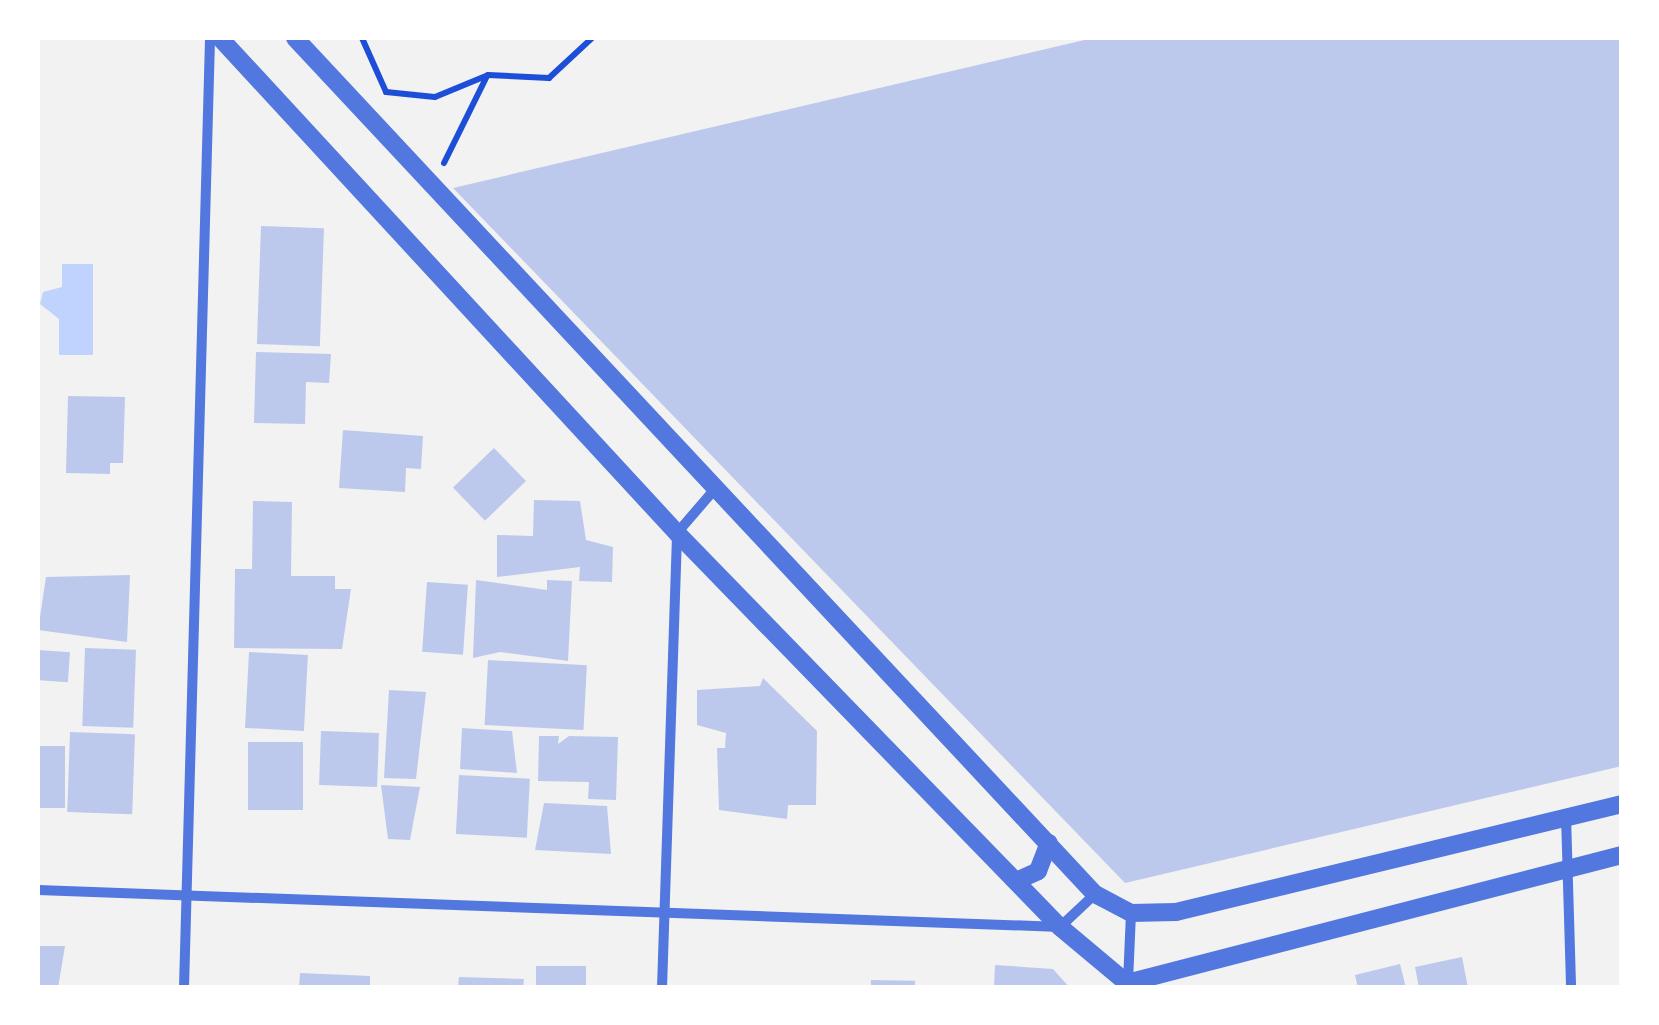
<!DOCTYPE html>
<style>
body{margin:0}
#map{position:relative;width:1659px;height:1025px;overflow:hidden;background:#f2f2f2;font-family:Spectral,serif}
div>[style]{position:absolute}
[style*='--x']{left:calc(var(--x)*1px);top:calc(var(--y)*1px);width:calc(var(--w)*1px);rotate:calc(var(--a)*1deg)}
.water>*{inset:0;background:#bfd3fe}
.building>*{inset:0;background:#bdc9ec;transform-origin:0 0}
.path>*{height:6px;margin:-3px;padding:0 3px;transform-origin:3px;border-radius:3px;background:#1d4ed8}
.minor>*{height:10px;margin:-5px;padding:0 5px;transform-origin:5px;border-radius:5px;background:#5277de}
.tertiary>*{height:18px;margin:-9px;padding:0 9px;transform-origin:9px;border-radius:9px;background:#5277de}
span{translate:-50% -50%;white-space:nowrap;text-align:center;line-height:1.15;-webkit-text-stroke:8px #fff;paint-order:stroke}
.frame{position:absolute;inset:0;border:40px solid #fff;pointer-events:none}
</style>
<div id="map">
<div class="water">
<div style="clip-path:polygon(62px 264px,93px 264px,93px 355px,59px 355px,59px 319px,40px 304px,43px 292px,62px 287px)"></div>
</div>
<div class="building">
<div style="clip-path:polygon(1093px 38px,1622px 38px,1622px 766px,1125px 883px,453px 188px)"></div>
<div style="left:261px;top:226px;width:63px;height:118px;rotate:2deg"></div>
<div style="clip-path:polygon(256px 352px,331px 354px,329px 383px,306px 382px,305px 424px,254px 423px)"></div>
<div style="clip-path:polygon(68px 396px,125px 397px,123px 463px,110px 463px,110px 474px,66px 473px)"></div>
<div style="clip-path:polygon(343px 430px,423px 436px,421px 469px,406px 468px,405px 492px,339px 488px)"></div>
<div style="left:494px;top:448px;width:46px;height:57px;rotate:46deg"></div>
<div style="clip-path:polygon(534px 500px,580px 501px,586px 540px,613px 547px,612px 582px,579px 581px,580px 567px,497px 577px,497px 535px,533px 536px)"></div>
<div style="clip-path:polygon(253px 501px,292px 502px,291px 576px,335px 576px,335px 589px,351px 589px,342px 649px,234px 648px,235px 569px,252px 569px)"></div>
<div style="clip-path:polygon(130px 575px,127px 642px,38px 630px,46px 577px)"></div>
<div style="clip-path:polygon(476px 580px,547px 590px,547px 580px,572px 581px,568px 661px,500px 652px,473px 658px)"></div>
<div style="left:427px;top:582px;width:41px;height:70px;rotate:4deg"></div>
<div style="left:85px;top:648px;width:51px;height:78px;rotate:2deg"></div>
<div style="left:38px;top:650px;width:32px;height:30px;rotate:4deg"></div>
<div style="left:249px;top:652px;width:59px;height:76px;rotate:3deg"></div>
<div style="left:488px;top:660px;width:99px;height:65px;rotate:3deg"></div>
<div style="clip-path:polygon(763px 678px,817px 731px,816px 805px,788px 805px,787px 819px,719px 810px,717px 748px,725px 748px,726px 733px,697px 725px,697px 690px,760px 686px)"></div>
<div style="clip-path:polygon(389px 690px,426px 692px,416px 779px,384px 778px)"></div>
<div style="clip-path:polygon(462px 728px,512px 731px,517px 773px,460px 769px)"></div>
<div style="left:321px;top:731px;width:58px;height:54px;rotate:2deg"></div>
<div style="left:70px;top:732px;width:65px;height:80px;rotate:2deg"></div>
<div style="clip-path:polygon(539px 736px,559px 736px,558px 744px,569px 736px,618px 737px,616px 800px,588px 799px,589px 782px,538px 781px)"></div>
<div style="left:248px;top:742px;width:55px;height:68px"></div>
<div style="left:38px;top:746px;width:27px;height:62px"></div>
<div style="left:459px;top:775px;width:71px;height:59px;rotate:3deg"></div>
<div style="clip-path:polygon(381px 785px,420px 787px,410px 840px,388px 839px)"></div>
<div style="clip-path:polygon(544px 803px,607px 806px,611px 854px,535px 850px)"></div>
<div style="clip-path:polygon(38px 946px,65px 946px,58px 988px,38px 988px)"></div>
<div style="clip-path:polygon(1462px 957px,1468px 988px,1419px 988px,1415px 967px)"></div>
<div style="clip-path:polygon(1400px 964px,1406px 988px,1358px 988px,1355px 975px)"></div>
<div style="clip-path:polygon(995px 965px,1053px 969px,1070px 988px,994px 988px)"></div>
<div style="left:536px;top:966px;width:50px;height:23px"></div>
<div style="clip-path:polygon(300px 973px,370px 976px,370px 988px,299px 988px)"></div>
<div style="clip-path:polygon(459px 977px,524px 979px,523px 988px,458px 988px)"></div>
<div style="left:871px;top:980px;width:44px;height:8px;rotate:1deg"></div>
</div>
<div class="path">
<div style="--x:362;--y:38;--w:59;--a:66"></div>
<div style="--x:386;--y:92;--w:49;--a:5.8"></div>
<div style="--x:435;--y:97;--w:57;--a:-22.5"></div>
<div style="--x:488;--y:75;--w:61;--a:2.8"></div>
<div style="--x:549;--y:78;--w:59;--a:-42.9"></div>
<div style="--x:444;--y:163;--w:97;--a:-63.7"></div>
</div>
<div class="minor">
<div style="--x:1566;--y:816;--w:172;--a:88.3"></div>
<div style="--x:38;--y:890;--w:1023;--a:2.07"></div>
<div style="--x:1060;--y:927;--w:48;--a:-43.3"></div>
<div style="--x:1128;--y:982;--w:69;--a:-87.5"></div>
<div style="--x:184;--y:988;--w:950;--a:-88.43"></div>
<div style="--x:662;--y:988;--w:455;--a:-88.1"></div>
<div style="--x:677;--y:533;--w:58;--a:-49.2"></div>
</div>
<div class="tertiary">
<div style="--x:220;--y:38;--w:674;--a:47.29"></div>
<div style="--x:677;--y:533;--w:549;--a:45.81"></div>
<div style="--x:1060;--y:927;--w:87;--a:39.9"></div>
<div style="--x:1127;--y:983;--w:511;--a:-14.5"></div>
<div style="--x:295;--y:38;--w:1172;--a:46.94"></div>
<div style="--x:1095;--y:894;--w:41;--a:27.8"></div>
<div style="--x:1131;--y:913;--w:45;--a:-1.3"></div>
<div style="--x:1176;--y:912;--w:459;--a:-13.6"></div>
<div style="--x:1016;--y:881;--w:24;--a:-24"></div>
<div style="--x:1038;--y:871;--w:30;--a:-69"></div>
</div>
<div class="frame"></div>
</div>
